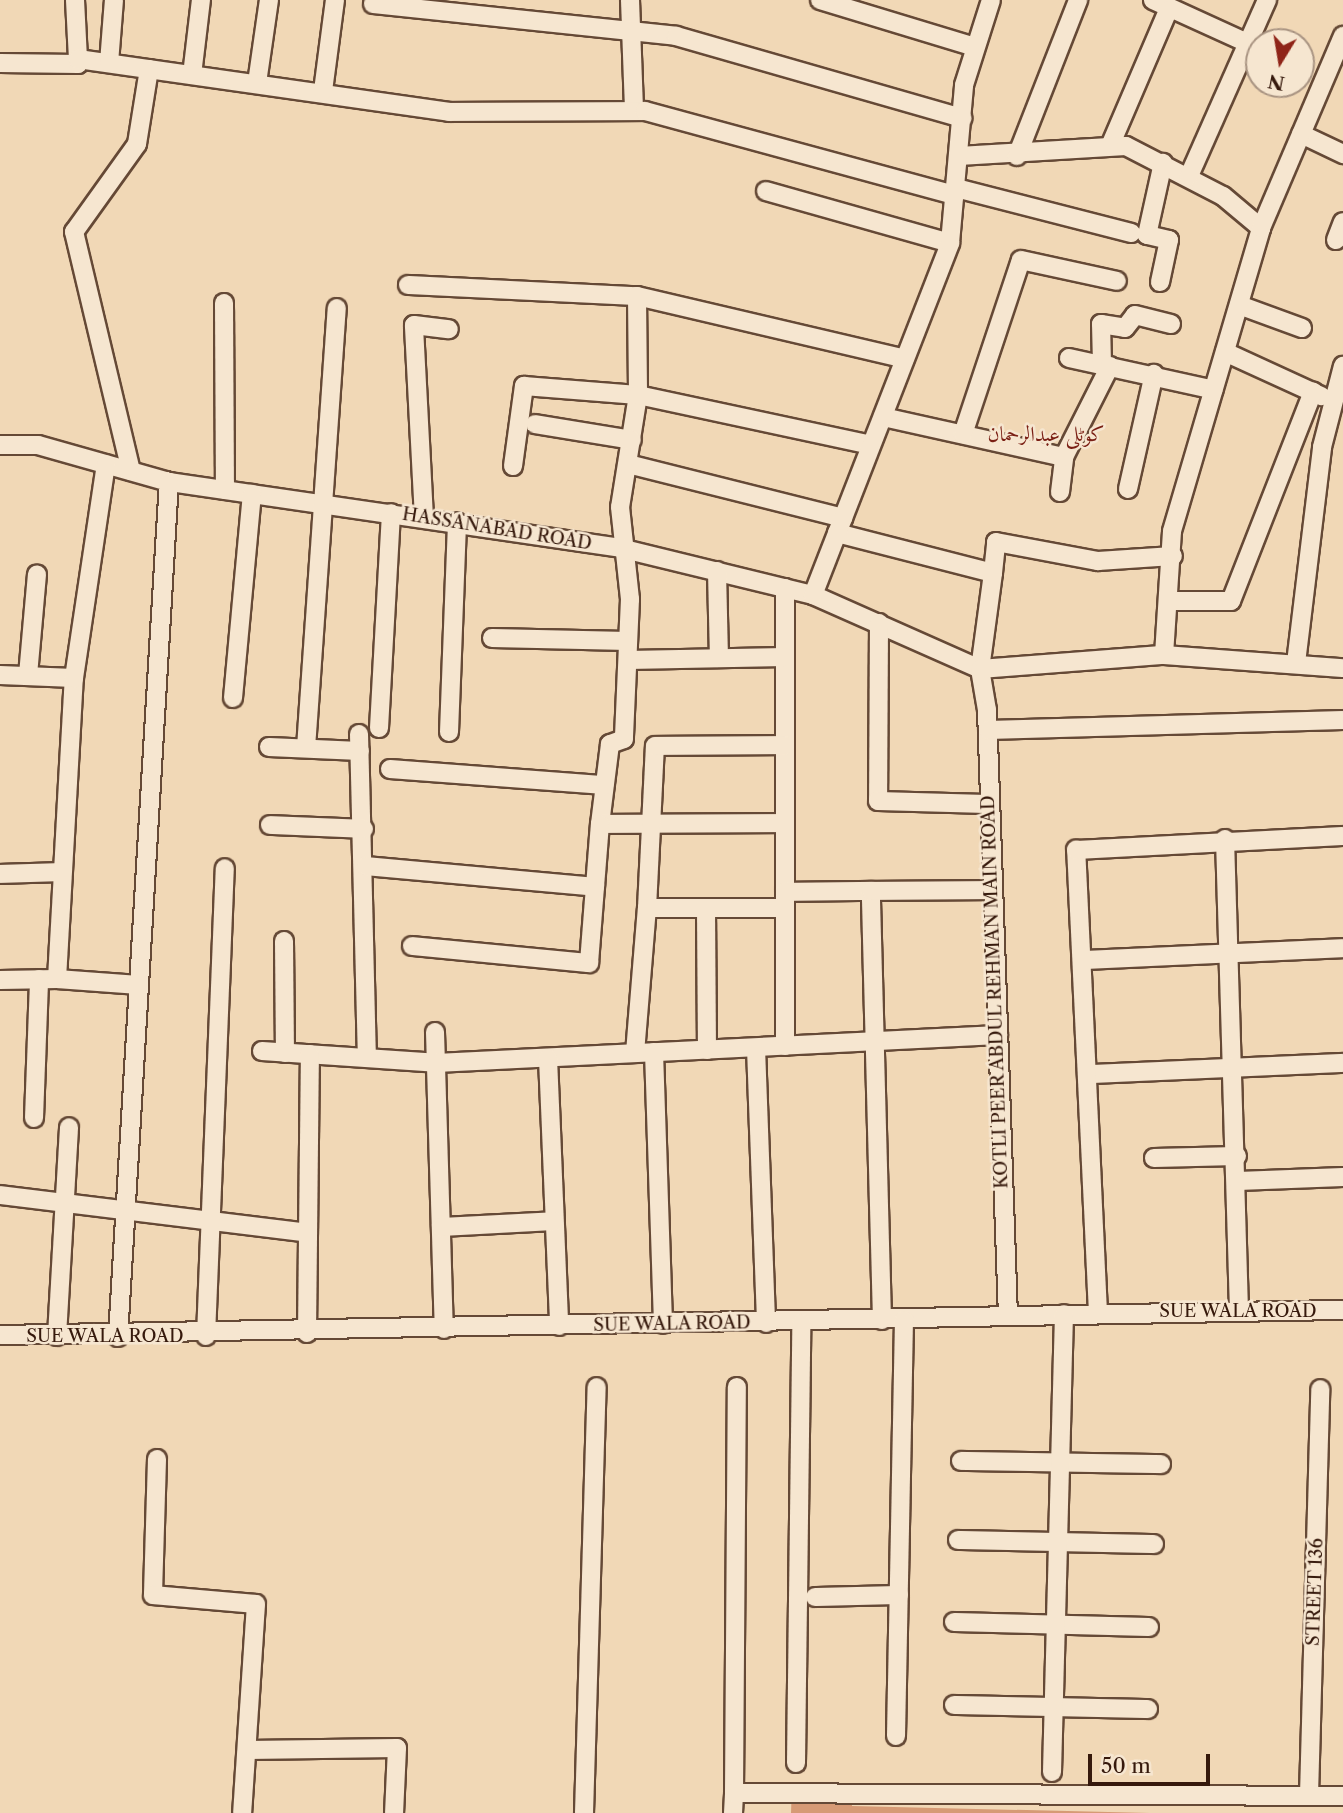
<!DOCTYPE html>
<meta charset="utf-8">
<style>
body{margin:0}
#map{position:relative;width:1343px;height:1813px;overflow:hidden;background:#f1d8b6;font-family:"Libre Caslon Text",Amiri,serif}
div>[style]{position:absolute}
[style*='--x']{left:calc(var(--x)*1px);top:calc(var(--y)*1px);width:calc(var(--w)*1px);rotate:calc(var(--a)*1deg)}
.building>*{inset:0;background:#d69a75}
.roads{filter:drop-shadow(2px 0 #654936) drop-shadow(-2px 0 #654936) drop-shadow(0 2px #654936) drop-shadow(0 -2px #654936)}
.minor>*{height:18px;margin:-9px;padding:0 9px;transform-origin:9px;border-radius:9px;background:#f6e6d0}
span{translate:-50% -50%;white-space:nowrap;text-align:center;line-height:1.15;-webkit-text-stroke:5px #f6e6d0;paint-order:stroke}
.street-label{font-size:18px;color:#36190c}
.quarter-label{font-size:21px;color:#7a1f14}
.north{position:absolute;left:1245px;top:28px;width:70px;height:70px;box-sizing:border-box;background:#f6e6d0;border:2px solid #a99482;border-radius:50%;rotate:191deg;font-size:19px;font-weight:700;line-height:28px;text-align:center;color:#36190c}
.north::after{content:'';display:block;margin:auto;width:24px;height:32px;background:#8f2418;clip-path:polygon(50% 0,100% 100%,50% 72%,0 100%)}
.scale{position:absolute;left:1088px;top:1754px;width:122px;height:32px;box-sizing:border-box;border:4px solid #36190c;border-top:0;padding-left:9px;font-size:21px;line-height:24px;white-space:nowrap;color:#36190c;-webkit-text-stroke:5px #f6e6d0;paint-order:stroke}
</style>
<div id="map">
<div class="building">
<div style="clip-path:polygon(792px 1784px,853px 1786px,852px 1806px,1150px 1813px,791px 1813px)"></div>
</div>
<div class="roads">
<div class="minor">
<div style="--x:75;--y:0;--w:59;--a:87.1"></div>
<div style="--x:630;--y:0;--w:111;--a:87.9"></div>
<div style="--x:820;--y:0;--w:162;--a:16.9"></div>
<div style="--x:1153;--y:0;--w:101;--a:24.5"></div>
<div style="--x:373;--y:4;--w:305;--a:6"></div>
<div style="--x:676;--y:36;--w:298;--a:16"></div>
<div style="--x:0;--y:63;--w:78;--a:0.7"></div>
<div style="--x:78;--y:64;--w:5;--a:-90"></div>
<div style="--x:78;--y:59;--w:375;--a:8.1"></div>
<div style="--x:449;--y:112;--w:196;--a:-0.3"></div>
<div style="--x:645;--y:111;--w:321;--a:15.2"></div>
<div style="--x:109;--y:63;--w:63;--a:-85.5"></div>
<div style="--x:192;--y:75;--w:76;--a:-83.2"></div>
<div style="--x:257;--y:83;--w:84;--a:-81.8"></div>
<div style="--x:323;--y:91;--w:92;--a:-82.5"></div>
<div style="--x:1301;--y:134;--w:47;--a:25.5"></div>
<div style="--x:1110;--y:146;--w:147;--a:-66.8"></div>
<div style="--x:959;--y:156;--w:167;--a:-3.4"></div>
<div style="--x:1126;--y:146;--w:109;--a:27.3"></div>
<div style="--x:1223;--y:196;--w:50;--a:40.1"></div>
<div style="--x:1017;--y:156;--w:168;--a:-68.6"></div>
<div style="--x:1189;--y:176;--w:193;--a:-66.1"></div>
<div style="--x:956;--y:188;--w:181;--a:14.4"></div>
<div style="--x:766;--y:191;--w:191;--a:15.8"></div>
<div style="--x:1336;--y:240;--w:19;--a:-69"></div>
<div style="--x:1160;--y:282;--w:43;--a:-77.9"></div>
<div style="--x:1169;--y:240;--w:23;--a:-167"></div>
<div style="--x:1147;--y:235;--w:74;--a:-77.5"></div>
<div style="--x:408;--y:285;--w:229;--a:2.8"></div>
<div style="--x:637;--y:296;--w:275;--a:13.2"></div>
<div style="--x:637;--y:296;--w:99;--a:89.4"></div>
<div style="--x:638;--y:395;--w:113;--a:99.1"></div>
<div style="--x:620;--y:507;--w:93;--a:83.8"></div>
<div style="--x:630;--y:599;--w:140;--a:92.5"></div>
<div style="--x:624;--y:739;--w:15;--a:160"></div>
<div style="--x:610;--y:744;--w:81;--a:97.1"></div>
<div style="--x:600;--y:824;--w:185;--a:-0.3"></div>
<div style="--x:224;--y:303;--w:187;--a:89.7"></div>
<div style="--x:1239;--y:305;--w:67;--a:20.1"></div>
<div style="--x:1225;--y:352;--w:106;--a:24.6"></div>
<div style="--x:1069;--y:358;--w:148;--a:12.4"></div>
<div style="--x:1102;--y:364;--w:40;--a:-91.4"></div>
<div style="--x:1101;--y:324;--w:24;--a:9"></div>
<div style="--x:1125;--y:328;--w:16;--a:-52"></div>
<div style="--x:1135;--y:315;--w:37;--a:14"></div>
<div style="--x:883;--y:417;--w:185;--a:12.5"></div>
<div style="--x:535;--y:424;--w:98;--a:9.4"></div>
<div style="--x:963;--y:434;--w:183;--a:-71.6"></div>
<div style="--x:1021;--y:260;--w:98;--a:12.3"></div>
<div style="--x:0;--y:445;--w:38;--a:0"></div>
<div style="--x:38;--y:445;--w:136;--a:15.8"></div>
<div style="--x:169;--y:482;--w:456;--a:8.3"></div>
<div style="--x:620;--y:548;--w:199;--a:13.7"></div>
<div style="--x:813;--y:595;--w:183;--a:23.9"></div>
<div style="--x:628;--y:464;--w:222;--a:14.1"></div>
<div style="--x:513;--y:466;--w:81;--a:-82.2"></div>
<div style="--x:524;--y:386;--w:114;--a:4.5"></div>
<div style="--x:638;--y:395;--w:238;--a:12.1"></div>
<div style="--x:131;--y:471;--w:246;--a:-103.4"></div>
<div style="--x:74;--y:232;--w:108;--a:-54.4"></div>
<div style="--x:137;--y:144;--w:76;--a:-80.9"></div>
<div style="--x:1128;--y:489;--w:118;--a:-77.3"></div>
<div style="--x:1060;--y:492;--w:35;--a:-83"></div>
<div style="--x:1064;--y:457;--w:102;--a:-63.2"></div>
<div style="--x:424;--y:518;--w:193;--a:-93"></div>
<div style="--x:414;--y:325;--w:35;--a:7"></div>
<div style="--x:837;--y:533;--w:161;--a:14.4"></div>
<div style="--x:993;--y:573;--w:97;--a:97.7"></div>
<div style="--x:717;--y:571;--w:87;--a:88.7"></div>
<div style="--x:993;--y:573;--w:31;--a:-84"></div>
<div style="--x:996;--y:542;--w:104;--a:10.6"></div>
<div style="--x:1098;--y:561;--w:75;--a:-3.8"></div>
<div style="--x:785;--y:588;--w:458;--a:90"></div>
<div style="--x:813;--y:595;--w:378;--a:-68.7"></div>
<div style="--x:950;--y:243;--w:159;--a:-84.9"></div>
<div style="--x:964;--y:85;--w:89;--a:-72.4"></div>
<div style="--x:1169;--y:601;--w:62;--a:0"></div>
<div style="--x:1231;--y:601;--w:225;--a:-68.6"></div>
<div style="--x:879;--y:623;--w:178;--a:90.3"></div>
<div style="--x:878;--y:801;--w:109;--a:1.6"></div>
<div style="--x:492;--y:638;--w:136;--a:1.3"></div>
<div style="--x:1164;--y:655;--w:124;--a:-86.3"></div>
<div style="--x:1172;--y:531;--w:316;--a:-73.6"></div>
<div style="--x:1261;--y:228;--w:209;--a:-66.9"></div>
<div style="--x:628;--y:660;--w:157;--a:-1.1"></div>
<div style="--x:1296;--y:663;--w:218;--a:-83.1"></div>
<div style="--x:1322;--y:447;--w:84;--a:-75.5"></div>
<div style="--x:980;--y:669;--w:42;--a:80.3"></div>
<div style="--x:987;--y:710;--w:606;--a:88.02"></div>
<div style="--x:980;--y:669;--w:185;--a:-4.4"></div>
<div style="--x:1164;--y:655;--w:179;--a:4.2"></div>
<div style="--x:0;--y:675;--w:74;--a:2.3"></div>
<div style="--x:28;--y:675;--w:101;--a:-84.9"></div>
<div style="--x:233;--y:698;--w:205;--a:-84.7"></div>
<div style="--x:379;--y:728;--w:215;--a:-86.8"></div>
<div style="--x:988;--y:730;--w:355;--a:-1.6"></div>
<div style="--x:449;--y:732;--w:210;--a:-87.8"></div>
<div style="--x:359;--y:734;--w:324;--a:88.6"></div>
<div style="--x:269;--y:747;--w:91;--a:2.5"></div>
<div style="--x:306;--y:748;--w:441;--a:-86"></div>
<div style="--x:390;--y:769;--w:215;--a:4.3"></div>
<div style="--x:270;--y:825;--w:94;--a:2.4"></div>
<div style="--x:1225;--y:839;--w:469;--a:88.3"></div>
<div style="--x:366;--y:866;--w:230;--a:5.2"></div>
<div style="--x:0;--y:874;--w:62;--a:-1.8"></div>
<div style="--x:785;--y:892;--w:86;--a:-0.7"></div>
<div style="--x:647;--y:908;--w:162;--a:-87.2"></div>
<div style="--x:655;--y:746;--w:130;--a:-0.4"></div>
<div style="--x:706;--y:908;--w:142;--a:89.6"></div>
<div style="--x:284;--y:941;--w:112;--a:89.5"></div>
<div style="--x:412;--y:946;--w:178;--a:5.5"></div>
<div style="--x:589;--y:963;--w:139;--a:-85.5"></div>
<div style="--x:1083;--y:960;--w:260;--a:-2.6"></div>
<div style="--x:57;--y:979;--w:82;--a:4.2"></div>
<div style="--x:0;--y:980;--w:57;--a:-1"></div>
<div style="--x:57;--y:979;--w:301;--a:-86.8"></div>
<div style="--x:74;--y:678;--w:216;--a:-81.5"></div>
<div style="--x:435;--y:1032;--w:297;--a:88.3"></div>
<div style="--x:756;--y:1048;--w:275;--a:87.9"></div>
<div style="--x:262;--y:1051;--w:174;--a:3.9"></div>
<div style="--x:436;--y:1063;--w:563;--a:-2.85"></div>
<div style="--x:654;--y:1052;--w:272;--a:88.1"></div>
<div style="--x:635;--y:1053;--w:145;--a:-85.3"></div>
<div style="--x:647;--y:908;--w:138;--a:0"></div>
<div style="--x:548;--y:1058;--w:268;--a:87.6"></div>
<div style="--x:1090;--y:1074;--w:253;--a:-2.5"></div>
<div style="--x:34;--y:1118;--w:139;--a:-87.9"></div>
<div style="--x:1154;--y:1158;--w:83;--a:-1.4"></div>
<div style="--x:1238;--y:1181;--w:105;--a:-2.2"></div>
<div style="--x:0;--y:1195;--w:310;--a:7"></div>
<div style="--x:441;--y:1227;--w:113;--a:-3"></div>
<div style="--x:1098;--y:1313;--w:464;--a:-92.7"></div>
<div style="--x:1076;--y:850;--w:267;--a:-3"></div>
<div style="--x:882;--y:1320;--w:429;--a:-91.5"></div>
<div style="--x:871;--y:891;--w:119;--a:-0.5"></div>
<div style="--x:307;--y:1333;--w:279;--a:-89.4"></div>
<div style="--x:0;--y:1335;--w:1343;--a:-1.07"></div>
<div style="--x:57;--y:1336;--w:209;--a:-86.7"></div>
<div style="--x:206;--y:1336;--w:468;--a:-87.7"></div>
<div style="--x:118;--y:1337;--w:857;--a:-86.59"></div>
<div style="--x:157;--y:1459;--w:136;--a:91.7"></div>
<div style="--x:153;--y:1595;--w:103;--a:5"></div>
<div style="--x:256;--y:1604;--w:209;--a:93.8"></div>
<div style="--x:961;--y:1461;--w:200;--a:0.9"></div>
<div style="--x:958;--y:1540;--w:196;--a:1.2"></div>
<div style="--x:815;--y:1597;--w:84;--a:-1.4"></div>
<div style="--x:954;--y:1622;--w:195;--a:1.5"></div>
<div style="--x:954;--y:1705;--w:194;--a:1.2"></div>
<div style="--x:896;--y:1736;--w:416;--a:-88.9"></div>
<div style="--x:247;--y:1750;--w:150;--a:-0.8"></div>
<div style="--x:397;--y:1748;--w:65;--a:92.6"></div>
<div style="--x:796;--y:1763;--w:440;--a:-89.3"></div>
<div style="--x:1052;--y:1772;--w:458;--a:-88.5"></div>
<div style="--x:734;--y:1793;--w:406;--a:-89.6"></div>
<div style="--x:1309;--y:1795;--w:406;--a:-88.4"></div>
<div style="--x:584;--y:1813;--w:426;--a:-88.3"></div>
<div style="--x:733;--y:1813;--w:20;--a:-87"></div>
<div style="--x:734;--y:1793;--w:609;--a:0.28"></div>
</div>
</div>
<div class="street-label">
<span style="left:497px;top:529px;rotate:9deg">HASSANABAD ROAD</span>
<span style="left:995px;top:992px;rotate:-92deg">KOTLI PEER ABDUL REHMAN MAIN ROAD</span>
<span style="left:1238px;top:1311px">SUE WALA ROAD</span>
<span style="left:672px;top:1324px;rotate:-1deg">SUE WALA ROAD</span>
<span style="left:105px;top:1336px">SUE WALA ROAD</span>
<span style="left:1315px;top:1592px;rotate:-88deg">STREET 136</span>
</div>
<div class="quarter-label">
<span style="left:1046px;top:434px">کوٹلی عبدالرحمان</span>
</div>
<div class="north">N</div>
<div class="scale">50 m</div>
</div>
